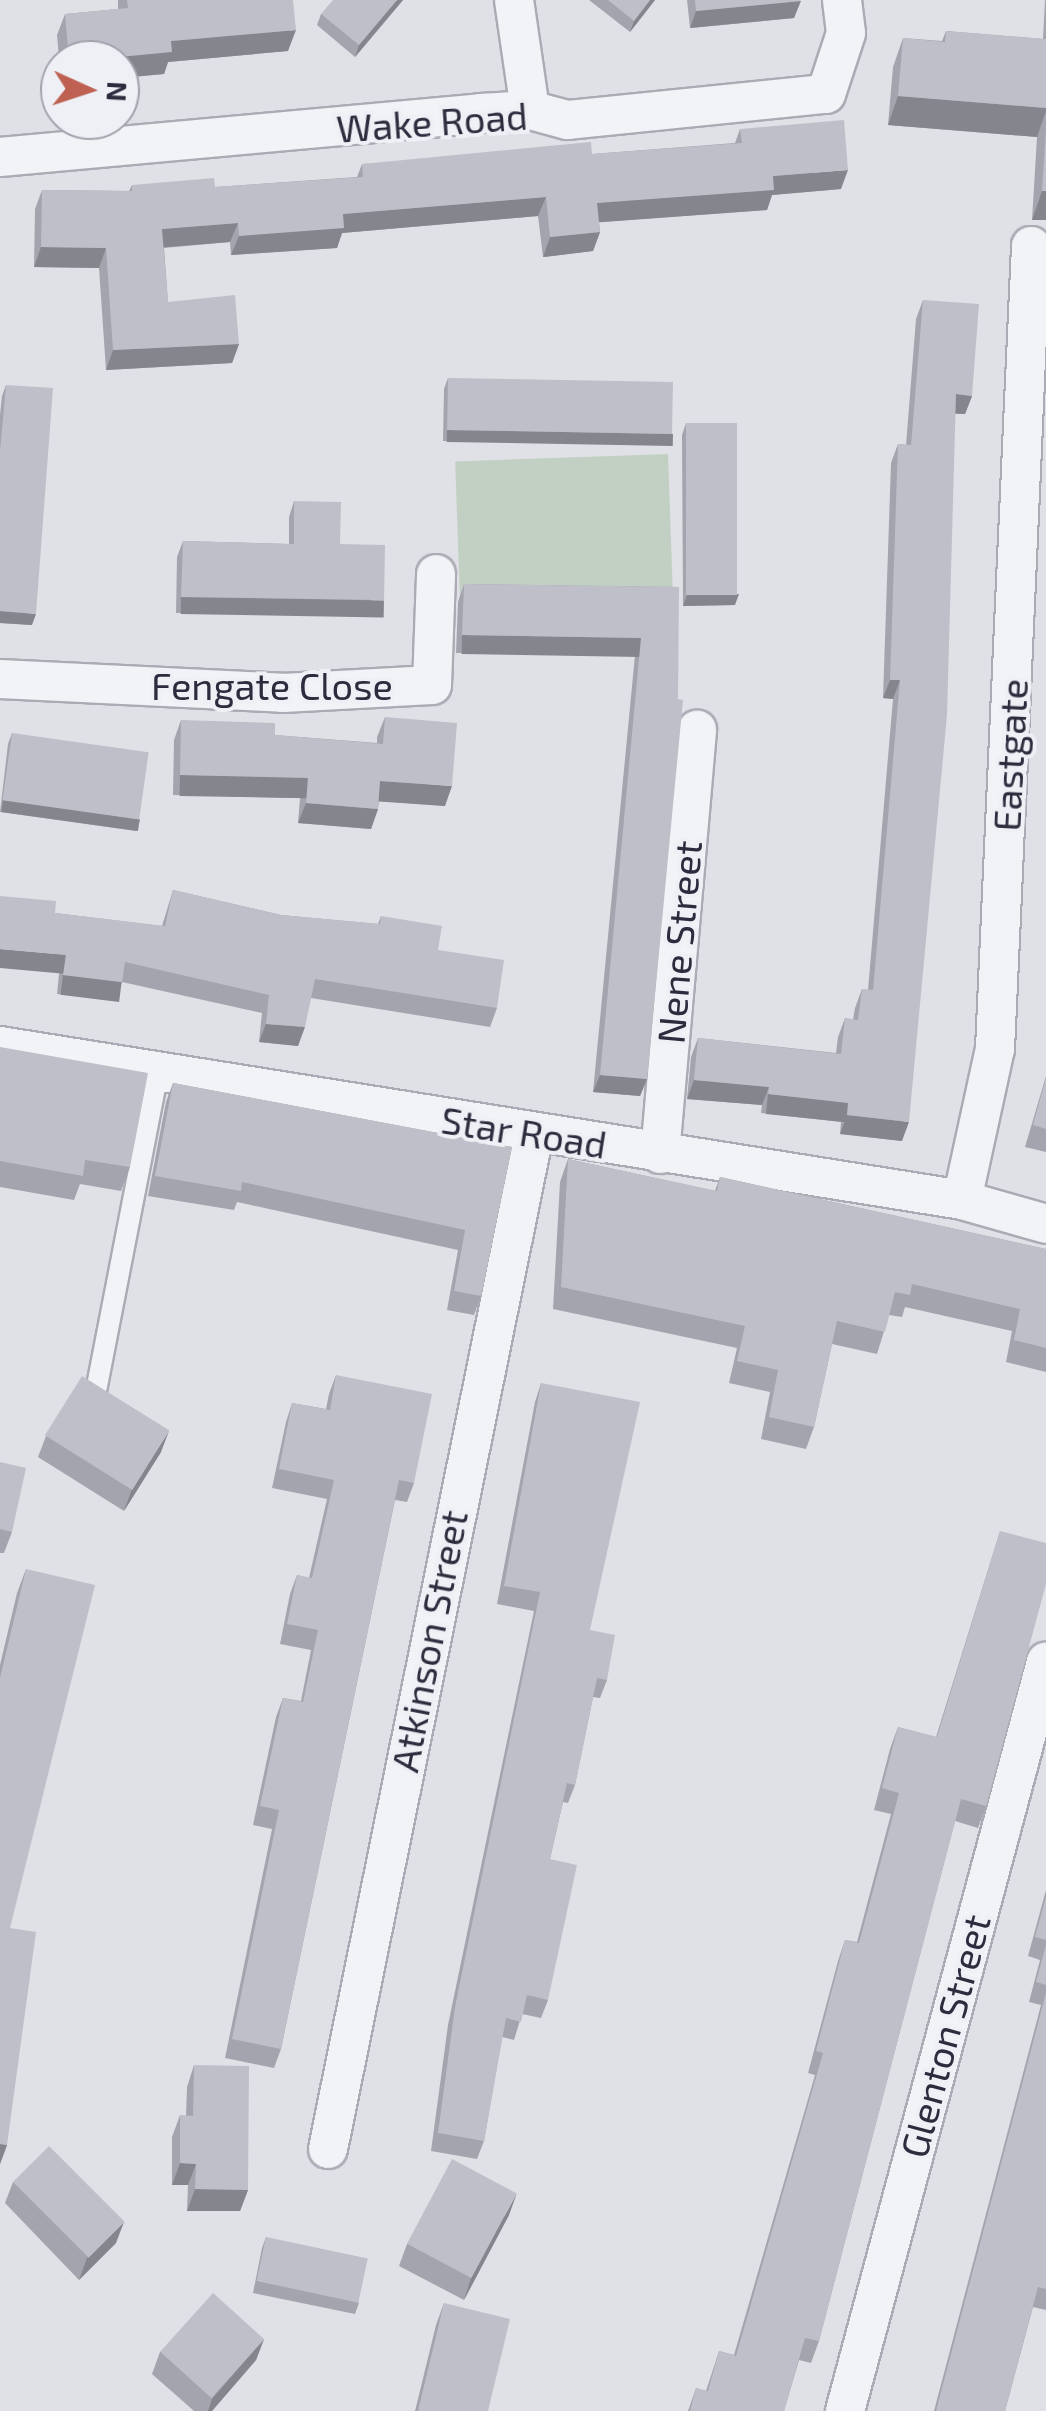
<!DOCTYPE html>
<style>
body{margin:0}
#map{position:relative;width:1046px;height:2411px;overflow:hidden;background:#e0e1e7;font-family:"Exo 2",sans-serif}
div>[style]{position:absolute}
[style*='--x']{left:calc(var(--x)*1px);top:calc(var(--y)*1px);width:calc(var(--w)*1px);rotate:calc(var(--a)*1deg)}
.green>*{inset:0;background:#c2d0c3;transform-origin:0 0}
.roads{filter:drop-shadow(2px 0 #aaabb4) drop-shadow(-2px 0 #aaabb4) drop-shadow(0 2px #aaabb4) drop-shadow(0 -2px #aaabb4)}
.service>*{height:20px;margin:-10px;padding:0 10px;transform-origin:10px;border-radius:10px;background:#f2f3f6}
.minor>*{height:38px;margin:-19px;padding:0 19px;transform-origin:19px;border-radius:19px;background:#f2f3f6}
.wall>*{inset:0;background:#a3a4ad}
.shaded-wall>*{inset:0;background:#85868d;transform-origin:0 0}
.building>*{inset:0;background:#bebfc9;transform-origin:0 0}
span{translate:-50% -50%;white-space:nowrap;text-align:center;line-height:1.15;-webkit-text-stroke:8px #eff0f5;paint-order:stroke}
.street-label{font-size:38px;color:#2b2c3d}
.north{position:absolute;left:40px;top:40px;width:100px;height:100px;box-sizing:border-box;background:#eff0f5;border:2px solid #a1a2ab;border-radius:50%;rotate:93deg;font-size:28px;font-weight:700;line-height:40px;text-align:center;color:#2b2c3d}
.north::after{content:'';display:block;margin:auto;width:35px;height:45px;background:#be6153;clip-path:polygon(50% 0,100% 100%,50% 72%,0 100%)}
</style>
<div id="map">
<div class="green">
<div style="left:668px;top:454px;width:141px;height:213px;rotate:88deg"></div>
</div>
<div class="roads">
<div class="service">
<div style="--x:96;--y:1391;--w:325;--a:-79"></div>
</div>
<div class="minor">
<div style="--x:514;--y:0;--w:111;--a:81.7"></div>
<div style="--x:0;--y:157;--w:483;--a:-5.2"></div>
<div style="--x:481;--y:113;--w:49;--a:-3.5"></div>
<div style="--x:530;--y:110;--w:39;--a:15"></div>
<div style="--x:568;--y:120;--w:259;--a:-5.8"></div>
<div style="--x:826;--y:94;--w:64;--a:-71.8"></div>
<div style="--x:846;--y:33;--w:33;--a:-97"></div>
<div style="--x:0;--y:679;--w:283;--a:2.8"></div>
<div style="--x:283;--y:693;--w:149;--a:-3.1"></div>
<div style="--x:432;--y:685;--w:111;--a:-87.9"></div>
<div style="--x:0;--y:1046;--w:974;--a:9.09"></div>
<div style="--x:962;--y:1200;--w:87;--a:15.9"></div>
<div style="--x:660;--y:1154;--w:426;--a:-85"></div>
<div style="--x:962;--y:1200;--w:155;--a:-77.7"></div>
<div style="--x:995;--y:1049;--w:804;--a:-87.43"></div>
<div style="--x:328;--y:2149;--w:1036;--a:-78.53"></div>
<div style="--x:845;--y:2411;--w:776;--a:-74.98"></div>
</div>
</div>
<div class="wall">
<div style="clip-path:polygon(118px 0,293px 0,288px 51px,168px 62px,164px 74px,120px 78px,120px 60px,60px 60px,60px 70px,57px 35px,65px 14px,118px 9px)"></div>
<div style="clip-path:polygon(403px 0,355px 57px,317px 25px,321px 14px)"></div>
<div style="clip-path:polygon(589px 0,655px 0,630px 32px)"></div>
<div style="clip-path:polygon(687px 0,800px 0,794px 18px,690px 28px)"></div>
<div style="clip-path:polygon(1045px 0,1046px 0,1046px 220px,1032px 220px,1037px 137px,888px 125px,893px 67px,903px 38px,942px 41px,946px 31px,1043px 39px)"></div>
<div style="clip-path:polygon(740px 129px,841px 189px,772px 195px,767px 210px,599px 222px,600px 232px,593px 251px,543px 257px,538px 216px,342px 233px,337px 248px,231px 255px,230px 242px,164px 248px,168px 302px,239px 344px,232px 363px,106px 370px,99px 268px,34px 267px,35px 209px,42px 190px,129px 191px,132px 185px,215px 187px,357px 177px,362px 164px,592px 154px,735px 143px)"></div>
<div style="clip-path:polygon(923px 300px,972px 396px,965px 414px,955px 414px,902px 1141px,840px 1134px,841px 1122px,761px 1113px,762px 1105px,687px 1099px,691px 1057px,698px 1038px,836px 1053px,838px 1037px,845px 1018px,853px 1020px,855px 1008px,862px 989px,868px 990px,893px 699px,883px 698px,891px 463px,898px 444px,906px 445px,916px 319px)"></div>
<div style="clip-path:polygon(448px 378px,673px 434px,669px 445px,443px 441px,444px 389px)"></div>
<div style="clip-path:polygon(6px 385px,32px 625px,0 623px,0 415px,2px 396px)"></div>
<div style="clip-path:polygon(686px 423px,735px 605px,683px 606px,682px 435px)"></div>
<div style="clip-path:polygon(294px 501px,340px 544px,379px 615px,176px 613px,177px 557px,183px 541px,289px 544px,289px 517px)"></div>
<div style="clip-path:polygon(464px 584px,679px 587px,647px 1079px,640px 1096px,593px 1092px,635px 655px,456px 653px,458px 602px)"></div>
<div style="clip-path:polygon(385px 717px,445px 806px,379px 801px,378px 809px,371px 829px,298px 823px,300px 798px,173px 795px,174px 740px,181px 720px,275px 735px,377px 743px,377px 737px)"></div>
<div style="clip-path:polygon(12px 733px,140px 820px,136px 831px,0 812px,8px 744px)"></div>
<div style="clip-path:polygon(173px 890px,281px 915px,378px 924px,381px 916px,438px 950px,497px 1008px,490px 1027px,311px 998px,298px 1046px,259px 1042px,262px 1013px,122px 982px,115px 1001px,57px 994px,59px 974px,55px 913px,162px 926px)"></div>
<div style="clip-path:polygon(0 1047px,130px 1167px,121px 1191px,80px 1184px,74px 1200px,0 1187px)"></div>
<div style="clip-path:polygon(1046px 1076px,1046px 1152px,1025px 1147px)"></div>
<div style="clip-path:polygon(173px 1083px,512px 1147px,481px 1296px,474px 1315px,447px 1310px,458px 1250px,237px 1202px,234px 1210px,148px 1196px,166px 1102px)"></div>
<div style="clip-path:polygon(568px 1159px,715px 1191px,720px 1177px,1046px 1249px,1046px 1372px,1006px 1362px,1012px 1331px,905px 1307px,902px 1317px,889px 1315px,877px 1354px,832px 1344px,814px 1427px,806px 1449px,761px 1439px,770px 1392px,729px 1383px,737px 1348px,553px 1309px,560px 1182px)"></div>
<div style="clip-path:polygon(336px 1375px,414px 1483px,407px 1502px,395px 1500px,281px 2049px,274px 2068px,225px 2058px,272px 1829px,253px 1825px,276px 1717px,283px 1698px,301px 1701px,311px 1650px,280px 1644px,290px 1594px,297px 1575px,309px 1578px,327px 1499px,272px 1488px,286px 1422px,292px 1403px,326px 1409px,329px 1394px)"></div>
<div style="clip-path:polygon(541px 1383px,590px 1630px,607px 1680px,600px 1698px,593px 1697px,575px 1785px,568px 1803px,563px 1802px,550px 1859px,548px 2000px,541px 2018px,522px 2014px,514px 2040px,502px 2037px,484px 2141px,477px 2159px,431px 2151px,448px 2025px,534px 1611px,497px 1604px,535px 1402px)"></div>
<div style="clip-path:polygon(46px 1436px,161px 1452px,124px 1511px,38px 1457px)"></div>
<div style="clip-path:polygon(0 1462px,12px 1532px,4px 1553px,0 1553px)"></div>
<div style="clip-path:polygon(1000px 1531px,986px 1806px,978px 1828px,955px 1821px,819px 2341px,811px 2363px,799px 2360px,784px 2411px,688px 2411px,696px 2388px,706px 2391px,719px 2351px,734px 2355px,815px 2075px,808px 2073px,838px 1961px,845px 1940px,857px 1942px,891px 1814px,874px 1810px,890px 1749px,898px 1727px,936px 1737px)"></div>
<div style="clip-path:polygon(26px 1569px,10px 1928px,7px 2145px,0 2164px,0 1665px,17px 1593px)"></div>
<div style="clip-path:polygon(1046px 1890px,1046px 2310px,1033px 2307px,1005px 2411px,934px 2411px,1041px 2005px,1029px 2002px,1040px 1960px,1028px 1956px)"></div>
<div style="clip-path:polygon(194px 2065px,248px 2190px,240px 2211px,187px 2211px,188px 2185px,172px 2185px,172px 2137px,180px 2115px,186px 2116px,187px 2087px)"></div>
<div style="clip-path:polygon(13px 2182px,116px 2243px,79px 2280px,5px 2203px)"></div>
<div style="clip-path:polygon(509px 2215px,464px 2300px,399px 2266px,407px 2244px)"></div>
<div style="clip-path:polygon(266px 2237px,359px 2303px,355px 2314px,253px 2293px,262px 2248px)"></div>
<div style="clip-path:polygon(444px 2303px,488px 2411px,415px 2411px,436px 2325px)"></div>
<div style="clip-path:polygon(264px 2339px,256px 2360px,212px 2411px,194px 2411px,152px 2374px,160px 2352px)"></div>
</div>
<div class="shaded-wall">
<div style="clip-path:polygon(397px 0,403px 0,355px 57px,359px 45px)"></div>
<div style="clip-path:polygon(650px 0,655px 0,630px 32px,634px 21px)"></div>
<div style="clip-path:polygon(801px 1px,794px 18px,690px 28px,696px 11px)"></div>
<div style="clip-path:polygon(296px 30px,288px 51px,168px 62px,164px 74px,120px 78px,120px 60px,87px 60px,171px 41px)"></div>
<div style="clip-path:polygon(898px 96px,1046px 108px,1046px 111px,1037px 137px,888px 125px)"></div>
<div style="clip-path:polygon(848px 170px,841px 189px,772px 195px,767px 210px,590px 223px,597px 203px,773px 176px)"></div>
<div style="clip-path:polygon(1042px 191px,1046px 191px,1046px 220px,1032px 220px)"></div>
<div style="clip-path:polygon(546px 197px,538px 216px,342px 233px,337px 248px,231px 255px,239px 236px,343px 214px)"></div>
<div style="clip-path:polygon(238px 223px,230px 242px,155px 248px,162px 229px)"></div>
<div style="clip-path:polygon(600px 232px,593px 251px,543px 257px,550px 237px)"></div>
<div style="clip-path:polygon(41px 247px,106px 248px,99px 268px,34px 267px)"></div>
<div style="clip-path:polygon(239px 344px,232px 363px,106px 370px,113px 350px)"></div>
<div style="clip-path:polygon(956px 394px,972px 396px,965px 414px,949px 413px)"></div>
<div style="left:447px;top:430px;width:226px;height:12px;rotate:1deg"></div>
<div style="clip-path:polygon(739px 594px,735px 605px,683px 606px,687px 595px)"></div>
<div style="left:181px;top:597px;width:203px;height:17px;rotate:1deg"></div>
<div style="clip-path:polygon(0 611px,36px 614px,32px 625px,0 623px)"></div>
<div style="left:462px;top:635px;width:179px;height:19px;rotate:1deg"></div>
<div style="clip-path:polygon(890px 680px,900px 680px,893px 699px,883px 698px)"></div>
<div style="left:180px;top:775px;width:128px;height:21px;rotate:1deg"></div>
<div style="clip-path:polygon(380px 781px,452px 786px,445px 806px,372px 801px)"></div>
<div style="left:3px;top:800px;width:138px;height:12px;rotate:8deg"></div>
<div style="clip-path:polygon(306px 803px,378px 809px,371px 829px,298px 823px)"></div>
<div style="left:0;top:949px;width:66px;height:19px;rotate:5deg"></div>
<div style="left:63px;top:975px;width:59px;height:20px;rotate:7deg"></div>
<div style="clip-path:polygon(266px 1024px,305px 1027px,298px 1046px,259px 1042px)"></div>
<div style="clip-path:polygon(600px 1075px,647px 1079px,640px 1096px,593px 1092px)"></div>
<div style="clip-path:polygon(694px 1080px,769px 1087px,762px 1105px,687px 1099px)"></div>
<div style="left:768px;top:1094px;width:81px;height:20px;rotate:6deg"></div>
<div style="clip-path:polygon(847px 1115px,909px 1122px,902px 1141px,840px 1134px)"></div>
<div style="clip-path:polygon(169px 1431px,161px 1452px,124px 1511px,132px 1489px)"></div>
<div style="clip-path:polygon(0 2144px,7px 2145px,0 2164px)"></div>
<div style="clip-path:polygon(180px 2163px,196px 2164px,188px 2185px,172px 2185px)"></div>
<div style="clip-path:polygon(195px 2189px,248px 2190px,240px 2211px,187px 2211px)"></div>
<div style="clip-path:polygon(517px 2193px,509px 2215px,464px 2300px,471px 2278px)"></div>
<div style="clip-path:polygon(124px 2222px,116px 2243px,79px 2280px,87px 2258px)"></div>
<div style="clip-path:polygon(264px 2339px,256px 2360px,212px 2411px,208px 2411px,212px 2399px)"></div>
</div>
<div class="building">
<div style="clip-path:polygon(127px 0,293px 0,296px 30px,171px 41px,172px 52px,87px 60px,69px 60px,65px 14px,128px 8px)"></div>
<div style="clip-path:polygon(333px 0,397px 0,359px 45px,321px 14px)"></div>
<div style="clip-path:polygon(608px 0,650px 0,634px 21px)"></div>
<div style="clip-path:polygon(695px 0,800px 0,801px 1px,696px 11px)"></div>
<div style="clip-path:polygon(946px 31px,1046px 39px,1046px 108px,898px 96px,903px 38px,945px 42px)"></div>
<div style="clip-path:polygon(844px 120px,848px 170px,773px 176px,774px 190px,597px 203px,600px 232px,550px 237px,546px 197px,343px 214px,344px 228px,239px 236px,238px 223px,162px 229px,168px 302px,235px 295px,239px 344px,113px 350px,106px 248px,41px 247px,42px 190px,132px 191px,132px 185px,214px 178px,215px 187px,363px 177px,362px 164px,591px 142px,592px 154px,742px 143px,740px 129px)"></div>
<div style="clip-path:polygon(1046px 129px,1046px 191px,1042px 191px)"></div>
<div style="clip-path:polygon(923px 300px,979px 304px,972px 396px,956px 394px,947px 715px,909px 1122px,847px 1115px,848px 1103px,768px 1094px,769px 1087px,694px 1080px,698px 1038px,841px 1054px,845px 1018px,858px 1020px,862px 989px,873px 990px,900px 680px,890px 680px,898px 444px,911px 445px)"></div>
<div style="left:448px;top:378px;width:225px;height:52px;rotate:1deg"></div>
<div style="clip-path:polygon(6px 385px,53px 388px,36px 614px,0 611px,0 451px)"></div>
<div style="left:686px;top:423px;width:51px;height:172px"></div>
<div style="clip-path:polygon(294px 501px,341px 502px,340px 544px,385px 545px,384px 600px,181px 597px,183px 541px,294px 544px)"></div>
<div style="clip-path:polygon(464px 584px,679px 587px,678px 699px,683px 700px,647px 1079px,600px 1075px,641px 638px,462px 635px)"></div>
<div style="clip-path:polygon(385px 717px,457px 723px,452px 786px,380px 781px,378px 809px,306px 803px,308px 778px,180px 775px,181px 720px,275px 723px,275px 735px,383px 744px)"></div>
<div style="left:12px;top:733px;width:138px;height:68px;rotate:8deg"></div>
<div style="clip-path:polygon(173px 890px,281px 915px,380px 924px,381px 916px,442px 926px,438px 950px,504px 960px,497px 1008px,315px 979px,305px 1027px,266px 1024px,269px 995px,125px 962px,122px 982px,63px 975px,66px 955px,0 949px,0 896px,56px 901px,55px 913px,165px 926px)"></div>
<div style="clip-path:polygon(0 1047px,148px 1073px,130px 1167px,85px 1160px,83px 1176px,0 1161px)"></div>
<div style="clip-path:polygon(1046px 1078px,1046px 1129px,1033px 1125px)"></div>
<div style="clip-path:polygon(173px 1083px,512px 1147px,481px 1296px,454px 1291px,465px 1230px,242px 1182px,241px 1191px,155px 1176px)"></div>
<div style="clip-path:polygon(568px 1159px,717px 1191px,720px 1177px,1046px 1249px,1046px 1348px,1014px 1340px,1020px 1309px,912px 1284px,910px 1295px,895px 1292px,885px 1332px,837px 1321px,814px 1427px,769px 1417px,778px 1370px,737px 1361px,745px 1326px,561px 1287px)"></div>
<div style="clip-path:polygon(336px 1375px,432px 1394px,414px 1483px,399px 1480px,281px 2049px,232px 2039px,279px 1810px,260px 1806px,283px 1698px,303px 1702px,318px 1630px,287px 1624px,297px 1575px,312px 1578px,334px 1480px,279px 1469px,292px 1403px,330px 1410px)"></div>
<div style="left:82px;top:1376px;width:103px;height:70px;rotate:32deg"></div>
<div style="clip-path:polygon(541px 1383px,640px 1402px,590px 1630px,615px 1635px,607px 1680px,597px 1678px,575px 1785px,567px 1783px,550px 1859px,577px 1865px,548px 2000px,527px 1995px,521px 2022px,506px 2018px,484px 2141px,438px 2133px,455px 2007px,540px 1592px,504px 1586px)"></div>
<div style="clip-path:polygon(0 1462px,26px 1468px,12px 1532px,0 1529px)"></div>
<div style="clip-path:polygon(1000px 1531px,1046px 1543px,1046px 1584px,986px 1806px,961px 1799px,819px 2341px,805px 2338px,784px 2411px,690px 2411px,696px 2388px,708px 2391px,719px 2351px,736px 2356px,823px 2053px,816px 2051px,845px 1940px,859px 1943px,899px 1793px,882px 1788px,898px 1727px,937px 1737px)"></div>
<div style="clip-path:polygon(26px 1569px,95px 1585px,10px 1928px,36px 1932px,7px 2145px,0 2144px,0 1678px)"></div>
<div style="clip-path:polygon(1046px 1897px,1046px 1940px,1035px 1937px)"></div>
<div style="clip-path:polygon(1046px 1945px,1046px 1985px,1036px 1982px)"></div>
<div style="clip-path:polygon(1046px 1993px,1046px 2289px,1038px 2287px,1005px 2411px,936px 2411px)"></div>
<div style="clip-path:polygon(194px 2065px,249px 2066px,248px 2190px,195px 2189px,196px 2164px,180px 2163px,180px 2115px,193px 2116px)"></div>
<div style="left:49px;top:2146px;width:107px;height:51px;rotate:45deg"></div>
<div style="left:452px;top:2159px;width:73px;height:96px;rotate:28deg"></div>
<div style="left:266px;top:2237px;width:104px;height:45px;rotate:12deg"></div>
<div style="left:213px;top:2293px;width:69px;height:79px;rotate:42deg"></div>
<div style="clip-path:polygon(444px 2303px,510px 2319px,488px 2411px,418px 2411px)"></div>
</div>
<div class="street-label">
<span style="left:432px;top:122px;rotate:-4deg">Wake Road</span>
<span style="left:272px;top:686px">Fengate Close</span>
<span style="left:1010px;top:755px;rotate:-87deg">Eastgate</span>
<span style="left:679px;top:942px;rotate:-85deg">Nene Street</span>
<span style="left:524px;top:1132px;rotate:9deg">Star Road</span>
<span style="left:429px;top:1641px;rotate:-79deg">Atkinson Street</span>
<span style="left:945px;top:2036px;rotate:-75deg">Glenton Street</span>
</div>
<div class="north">N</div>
</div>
